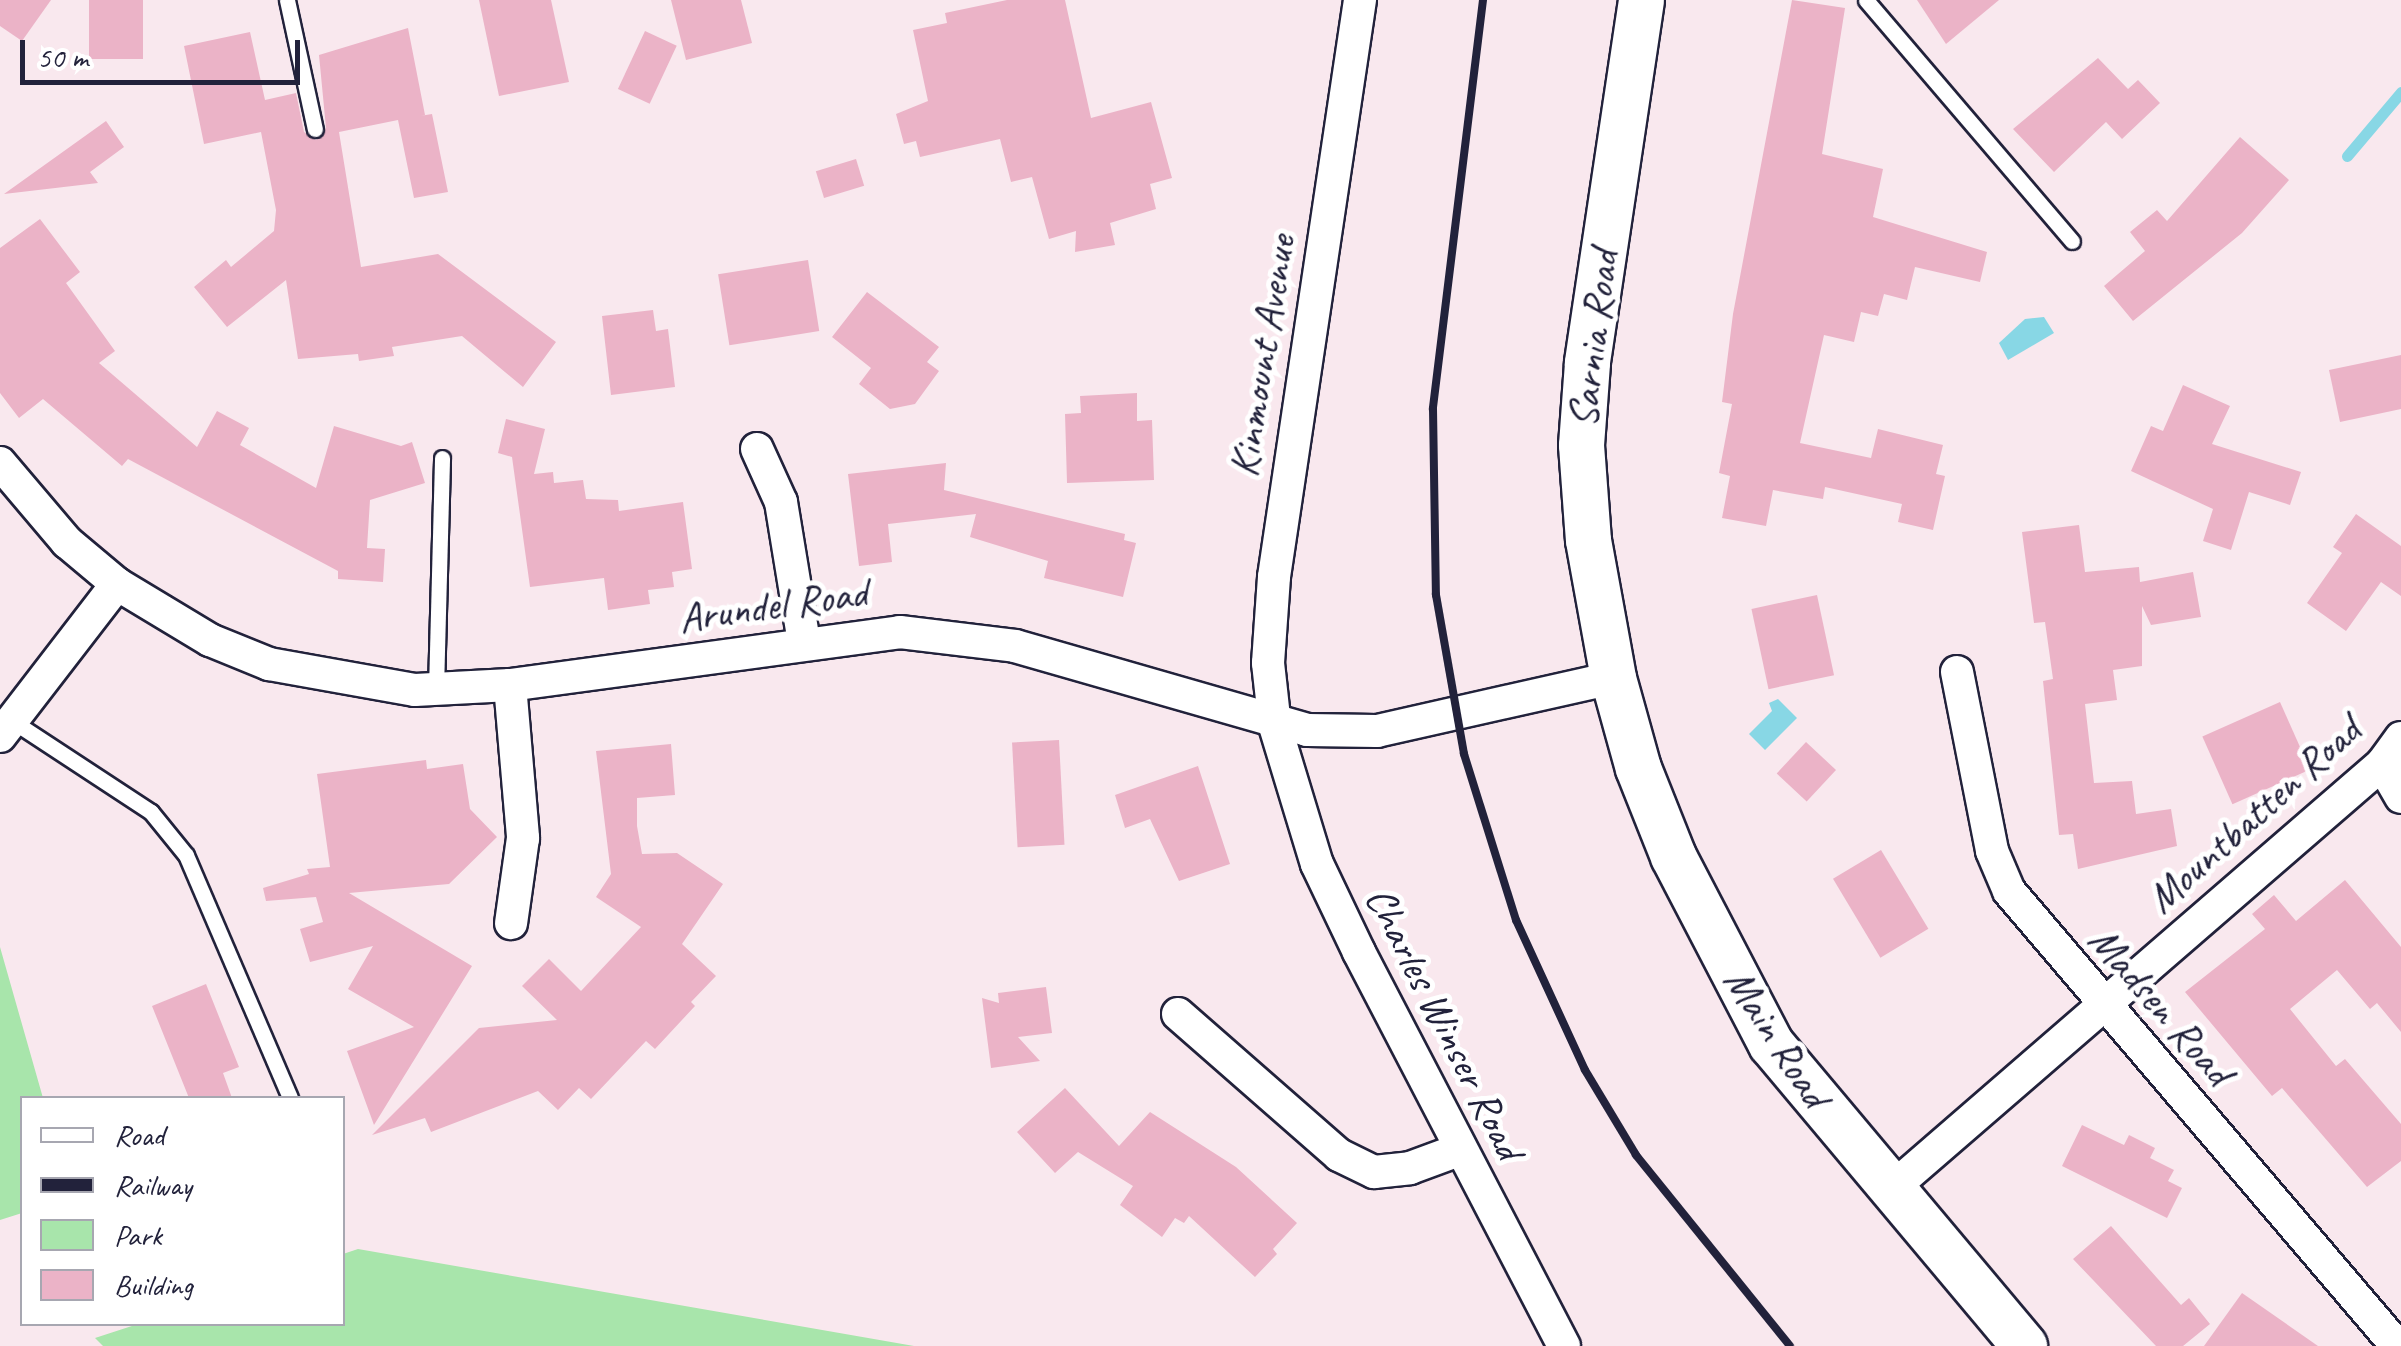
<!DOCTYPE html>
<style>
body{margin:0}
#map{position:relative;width:2401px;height:1346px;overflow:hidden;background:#f9e8ee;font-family:Caveat,sans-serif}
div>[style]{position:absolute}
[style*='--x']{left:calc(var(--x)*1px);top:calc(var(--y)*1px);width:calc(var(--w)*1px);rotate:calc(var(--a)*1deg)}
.green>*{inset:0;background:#a8e5ab}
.water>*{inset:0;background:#88d7e5}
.stream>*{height:11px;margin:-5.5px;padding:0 5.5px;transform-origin:5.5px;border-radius:5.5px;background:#88d7e5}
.building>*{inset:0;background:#ebb3c7;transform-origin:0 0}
.roads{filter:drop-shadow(2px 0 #22223b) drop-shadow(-2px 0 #22223b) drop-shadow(0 2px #22223b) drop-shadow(0 -2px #22223b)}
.lane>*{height:15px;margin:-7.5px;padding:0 7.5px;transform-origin:7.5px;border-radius:7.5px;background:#fff}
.street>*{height:32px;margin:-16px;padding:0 16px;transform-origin:16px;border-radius:16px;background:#fff}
.secondary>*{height:45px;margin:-22.5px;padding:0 22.5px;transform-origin:22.5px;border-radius:22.5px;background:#fff}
.rail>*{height:8px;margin:-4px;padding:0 4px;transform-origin:4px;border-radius:4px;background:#22223b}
span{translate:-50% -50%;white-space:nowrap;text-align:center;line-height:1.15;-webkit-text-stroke:10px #fff;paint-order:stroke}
.street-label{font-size:42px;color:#22223b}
.legend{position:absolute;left:20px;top:1096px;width:325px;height:230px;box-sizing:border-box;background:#fff;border:2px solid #a7a7b1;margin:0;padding:12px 18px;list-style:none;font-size:30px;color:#22223b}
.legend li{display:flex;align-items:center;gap:20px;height:50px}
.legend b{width:50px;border:2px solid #a7a7b1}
.scale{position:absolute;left:20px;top:40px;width:280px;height:45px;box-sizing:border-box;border:5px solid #22223b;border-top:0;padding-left:12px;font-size:30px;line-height:35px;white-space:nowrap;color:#22223b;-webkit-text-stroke:8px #fff;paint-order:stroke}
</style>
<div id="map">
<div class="green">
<div style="clip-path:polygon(0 947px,43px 1098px,22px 1098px,22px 1213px,0 1220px)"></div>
<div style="clip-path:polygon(358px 1249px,914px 1346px,103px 1346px,95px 1338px,138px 1324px,342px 1324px,343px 1254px)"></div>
</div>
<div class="water">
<div style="clip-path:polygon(2044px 317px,2054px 333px,2008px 360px,1999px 343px,2025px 319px)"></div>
<div style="clip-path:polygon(1778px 699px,1797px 718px,1765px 750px,1749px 734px,1772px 711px,1769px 703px)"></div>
</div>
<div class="stream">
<div style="--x:2347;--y:156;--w:84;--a:-49.8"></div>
</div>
<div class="building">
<div style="clip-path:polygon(0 0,51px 0,22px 41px,0 26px)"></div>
<div style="left:89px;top:0;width:54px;height:59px"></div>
<div style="clip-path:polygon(479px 0,551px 0,569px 82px,499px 96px)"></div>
<div style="clip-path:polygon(671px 0,741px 0,752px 43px,686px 60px)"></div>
<div style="clip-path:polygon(1007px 0,1065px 0,1091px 118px,1151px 102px,1172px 178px,1150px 184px,1156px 209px,1110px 223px,1115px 245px,1075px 252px,1076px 231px,1049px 239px,1032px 177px,1011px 182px,1000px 139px,920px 157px,916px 141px,904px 144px,896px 114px,928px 101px,913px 30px,947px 23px,945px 13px)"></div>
<div style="clip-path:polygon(1792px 0,1845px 8px,1822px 154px,1883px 169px,1873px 217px,1987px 252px,1980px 282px,1915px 267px,1907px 300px,1884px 294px,1878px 316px,1861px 312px,1854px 342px,1824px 335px,1800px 443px,1871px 458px,1878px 429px,1943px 445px,1936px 474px,1945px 476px,1933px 530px,1898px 522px,1902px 504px,1825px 487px,1823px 499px,1773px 490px,1766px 526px,1722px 518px,1730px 476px,1719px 473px,1732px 404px,1722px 402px,1733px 314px)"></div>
<div style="clip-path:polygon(1917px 0,1999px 0,1946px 44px)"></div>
<div style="clip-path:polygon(408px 28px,425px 115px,420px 116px,432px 114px,448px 192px,414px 198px,398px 120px,339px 132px,361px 267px,438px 254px,556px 342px,523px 387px,462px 336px,392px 347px,394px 356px,359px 361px,358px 354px,298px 359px,286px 280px,227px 327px,194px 287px,226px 260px,231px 267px,274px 231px,276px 210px,261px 132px,204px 144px,184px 46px,250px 32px,265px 100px,296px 93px,304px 132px,316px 140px,326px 128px,319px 55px)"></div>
<div style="left:645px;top:31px;width:35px;height:64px;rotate:25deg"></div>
<div style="clip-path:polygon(2098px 58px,2128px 89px,2138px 80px,2160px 103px,2122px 139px,2106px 122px,2054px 172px,2013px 129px)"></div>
<div style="clip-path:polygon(106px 121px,124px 147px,90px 172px,98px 183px,4px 194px)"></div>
<div style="clip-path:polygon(2240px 137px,2289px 180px,2242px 233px,2133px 321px,2104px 286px,2145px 251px,2130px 232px,2157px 210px,2167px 221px)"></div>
<div style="left:856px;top:159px;width:28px;height:42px;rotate:73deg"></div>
<div style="clip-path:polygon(40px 219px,80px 272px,66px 283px,115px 351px,99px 363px,197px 447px,217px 411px,249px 428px,240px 445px,316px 488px,334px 426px,401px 446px,412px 442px,425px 483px,370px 500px,367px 548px,385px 549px,383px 582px,338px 579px,338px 571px,128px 459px,122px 466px,43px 399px,19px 418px,0 393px,0 248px)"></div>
<div style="left:808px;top:260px;width:72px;height:91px;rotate:81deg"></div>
<div style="clip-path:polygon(867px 292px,939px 347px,927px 362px,939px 371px,915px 404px,890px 409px,859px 384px,871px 368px,832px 337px)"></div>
<div style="clip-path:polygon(653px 310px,656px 331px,668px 329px,675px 387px,611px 395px,602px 316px)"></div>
<div style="clip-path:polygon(2401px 355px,2401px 409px,2340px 422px,2329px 370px)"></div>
<div style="clip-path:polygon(2183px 385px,2230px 406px,2212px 444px,2301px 472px,2290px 505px,2249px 492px,2231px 550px,2203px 541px,2213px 509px,2131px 471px,2151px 426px,2163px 431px)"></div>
<div style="clip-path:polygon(1137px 393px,1137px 421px,1152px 420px,1154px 480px,1067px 483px,1065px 414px,1081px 413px,1080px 396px)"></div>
<div style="clip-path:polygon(506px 419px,545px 429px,534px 474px,553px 472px,554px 483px,583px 480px,586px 499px,618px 500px,619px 511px,683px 502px,692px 569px,672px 572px,674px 587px,648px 590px,650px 604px,608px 610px,604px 578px,530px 587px,512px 457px,498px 453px)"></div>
<div style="clip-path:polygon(946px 463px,944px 490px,1125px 534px,1124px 540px,1136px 543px,1123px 597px,1044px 578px,1048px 561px,970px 537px,976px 514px,888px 524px,892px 562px,859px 566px,848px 474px)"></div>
<div style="clip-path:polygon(2356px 514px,2401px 546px,2401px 596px,2381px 582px,2346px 631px,2307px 603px,2342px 553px,2333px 547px)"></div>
<div style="clip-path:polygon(2079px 525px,2085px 572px,2139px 567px,2140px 582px,2193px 572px,2201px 617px,2151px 625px,2142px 606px,2142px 666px,2113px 670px,2117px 700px,2085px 704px,2094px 783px,2132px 781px,2136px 814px,2171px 809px,2177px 846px,2078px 869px,2073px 834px,2059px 835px,2043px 681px,2053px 679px,2045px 622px,2034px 623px,2022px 532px)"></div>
<div style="left:1817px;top:595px;width:82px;height:67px;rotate:78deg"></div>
<div style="left:2280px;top:702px;width:74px;height:85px;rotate:66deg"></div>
<div style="left:1059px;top:740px;width:105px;height:47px;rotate:87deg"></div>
<div style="left:1806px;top:742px;width:41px;height:43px;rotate:43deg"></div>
<div style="clip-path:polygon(671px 744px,675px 795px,637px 798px,637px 826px,642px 854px,677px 853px,723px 884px,682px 944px,716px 976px,691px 1002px,695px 1006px,655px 1049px,646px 1041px,591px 1099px,579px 1088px,558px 1110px,538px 1091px,431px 1132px,425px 1118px,372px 1135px,479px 1028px,557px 1020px,522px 986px,549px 959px,581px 991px,641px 927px,596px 897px,611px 874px,596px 751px)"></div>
<div style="clip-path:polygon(426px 760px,427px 769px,463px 764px,470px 809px,497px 837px,449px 884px,349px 893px,472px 966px,374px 1125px,347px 1051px,414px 1027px,348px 989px,373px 946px,310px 962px,300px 929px,323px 922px,316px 897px,266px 901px,263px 888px,309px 874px,307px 869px,330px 867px,317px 774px)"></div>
<div style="clip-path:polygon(1198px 766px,1230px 864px,1179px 881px,1150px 819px,1125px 828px,1115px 795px)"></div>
<div style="left:1881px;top:850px;width:92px;height:56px;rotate:59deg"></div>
<div style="clip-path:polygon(2345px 880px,2401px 947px,2401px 1032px,2377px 1003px,2370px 1009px,2337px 970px,2290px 1009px,2336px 1066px,2345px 1059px,2401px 1124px,2401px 1161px,2367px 1187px,2282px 1088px,2272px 1096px,2185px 992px,2265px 929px,2252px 914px,2274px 895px,2296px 921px)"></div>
<div style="clip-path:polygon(206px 984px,239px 1067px,223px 1073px,232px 1098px,189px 1098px,152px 1006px)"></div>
<div style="clip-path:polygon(1046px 987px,1052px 1033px,1018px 1037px,1040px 1061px,991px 1068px,982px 998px,999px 1003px,998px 993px)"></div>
<div style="clip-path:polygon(1065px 1088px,1119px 1146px,1150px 1112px,1236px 1167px,1297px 1223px,1273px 1249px,1277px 1254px,1255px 1277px,1189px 1216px,1184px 1223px,1175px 1218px,1162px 1237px,1120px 1205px,1133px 1186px,1078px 1152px,1055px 1173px,1017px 1132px)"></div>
<div style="clip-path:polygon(2082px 1125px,2124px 1145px,2129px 1135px,2155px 1148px,2150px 1158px,2174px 1170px,2168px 1181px,2182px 1188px,2167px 1218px,2062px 1166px)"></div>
<div style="clip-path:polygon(2111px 1226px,2181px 1305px,2189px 1298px,2210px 1324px,2183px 1346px,2156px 1346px,2073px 1259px)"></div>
<div style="clip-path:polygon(2242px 1293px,2318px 1346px,2204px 1346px)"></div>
</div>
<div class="roads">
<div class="lane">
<div style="--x:287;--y:0;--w:132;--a:77.8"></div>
<div style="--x:1866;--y:0;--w:317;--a:49.5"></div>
<div style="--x:436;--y:689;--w:231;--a:-88.5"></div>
<div style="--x:14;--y:722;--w:164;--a:33.3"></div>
<div style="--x:151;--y:812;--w:55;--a:50.9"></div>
<div style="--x:186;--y:855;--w:264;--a:66.8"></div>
</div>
<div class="street">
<div style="--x:1360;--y:0;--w:583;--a:98.48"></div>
<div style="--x:1274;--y:577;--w:86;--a:94"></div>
<div style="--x:1268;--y:663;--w:63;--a:83.7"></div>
<div style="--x:1275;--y:726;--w:144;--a:73.1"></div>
<div style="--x:1317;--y:864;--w:98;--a:64.5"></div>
<div style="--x:1359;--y:952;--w:444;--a:62.5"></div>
<div style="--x:757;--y:449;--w:58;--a:65.6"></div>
<div style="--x:781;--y:502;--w:143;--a:80.7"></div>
<div style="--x:0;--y:463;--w:104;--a:49.7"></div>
<div style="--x:67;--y:542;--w:65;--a:40"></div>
<div style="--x:117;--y:584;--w:109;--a:31.1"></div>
<div style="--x:210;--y:640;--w:64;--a:22.1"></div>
<div style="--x:269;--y:664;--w:148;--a:10.1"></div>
<div style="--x:415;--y:690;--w:95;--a:-3"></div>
<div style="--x:510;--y:685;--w:394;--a:-7.7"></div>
<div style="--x:900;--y:632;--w:116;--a:6.9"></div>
<div style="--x:1015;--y:646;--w:304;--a:16"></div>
<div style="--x:1307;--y:730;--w:70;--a:0.8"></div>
<div style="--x:1377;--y:731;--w:242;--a:-12.7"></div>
<div style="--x:1957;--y:672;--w:182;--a:78.9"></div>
<div style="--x:1992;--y:851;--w:43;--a:67"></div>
<div style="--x:2009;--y:891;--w:598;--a:49.54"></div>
<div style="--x:510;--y:685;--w:154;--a:85.1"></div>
<div style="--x:523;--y:838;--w:86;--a:98"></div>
<div style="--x:0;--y:736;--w:192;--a:-52.4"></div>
<div style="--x:2382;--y:764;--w:38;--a:60"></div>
<div style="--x:1178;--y:1014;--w:214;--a:41.2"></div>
<div style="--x:1339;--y:1155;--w:39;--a:26"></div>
<div style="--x:1374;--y:1172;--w:36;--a:-6"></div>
<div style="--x:1410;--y:1168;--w:52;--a:-20.2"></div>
<div style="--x:1890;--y:1190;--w:651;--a:-40.89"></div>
<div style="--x:2382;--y:764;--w:32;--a:-54"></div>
</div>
<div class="secondary">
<div style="--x:1641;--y:0;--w:367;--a:98.5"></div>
<div style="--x:1587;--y:363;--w:82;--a:94.2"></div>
<div style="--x:1581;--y:445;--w:95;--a:85.8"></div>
<div style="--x:1588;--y:540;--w:140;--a:79.7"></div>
<div style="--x:1613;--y:678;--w:93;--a:74.5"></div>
<div style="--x:1638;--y:768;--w:95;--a:68.3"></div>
<div style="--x:1673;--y:856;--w:212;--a:62.5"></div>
<div style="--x:1771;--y:1044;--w:394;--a:50"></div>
</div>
</div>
<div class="rail">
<div style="--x:1483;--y:0;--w:412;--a:97"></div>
<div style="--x:1433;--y:409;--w:186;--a:89.1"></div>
<div style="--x:1436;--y:595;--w:161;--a:80"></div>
<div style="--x:1464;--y:754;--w:174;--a:72.6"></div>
<div style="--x:1516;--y:920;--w:165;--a:65.3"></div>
<div style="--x:1585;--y:1070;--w:99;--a:59"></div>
<div style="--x:1636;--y:1155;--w:245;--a:51.1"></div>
</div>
<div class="street-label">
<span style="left:1594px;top:339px;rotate:-83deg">Sarnia Road</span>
<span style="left:1263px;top:356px;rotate:-81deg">Kinmount Avenue</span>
<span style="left:773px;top:606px;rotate:-8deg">Arundel Road</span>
<span style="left:2254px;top:815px;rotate:-42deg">Mountbatten Road</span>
<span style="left:2160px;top:1006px;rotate:49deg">Madsen Road</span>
<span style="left:1444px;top:1023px;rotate:63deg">Charles Winser Road</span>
<span style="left:1776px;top:1038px;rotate:57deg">Main Road</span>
</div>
<ul class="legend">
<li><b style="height:12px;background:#fff"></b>Road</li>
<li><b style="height:12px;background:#22223b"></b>Railway</li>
<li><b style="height:28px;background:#a8e5ab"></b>Park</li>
<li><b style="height:28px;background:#ebb3c7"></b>Building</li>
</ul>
<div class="scale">50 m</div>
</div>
